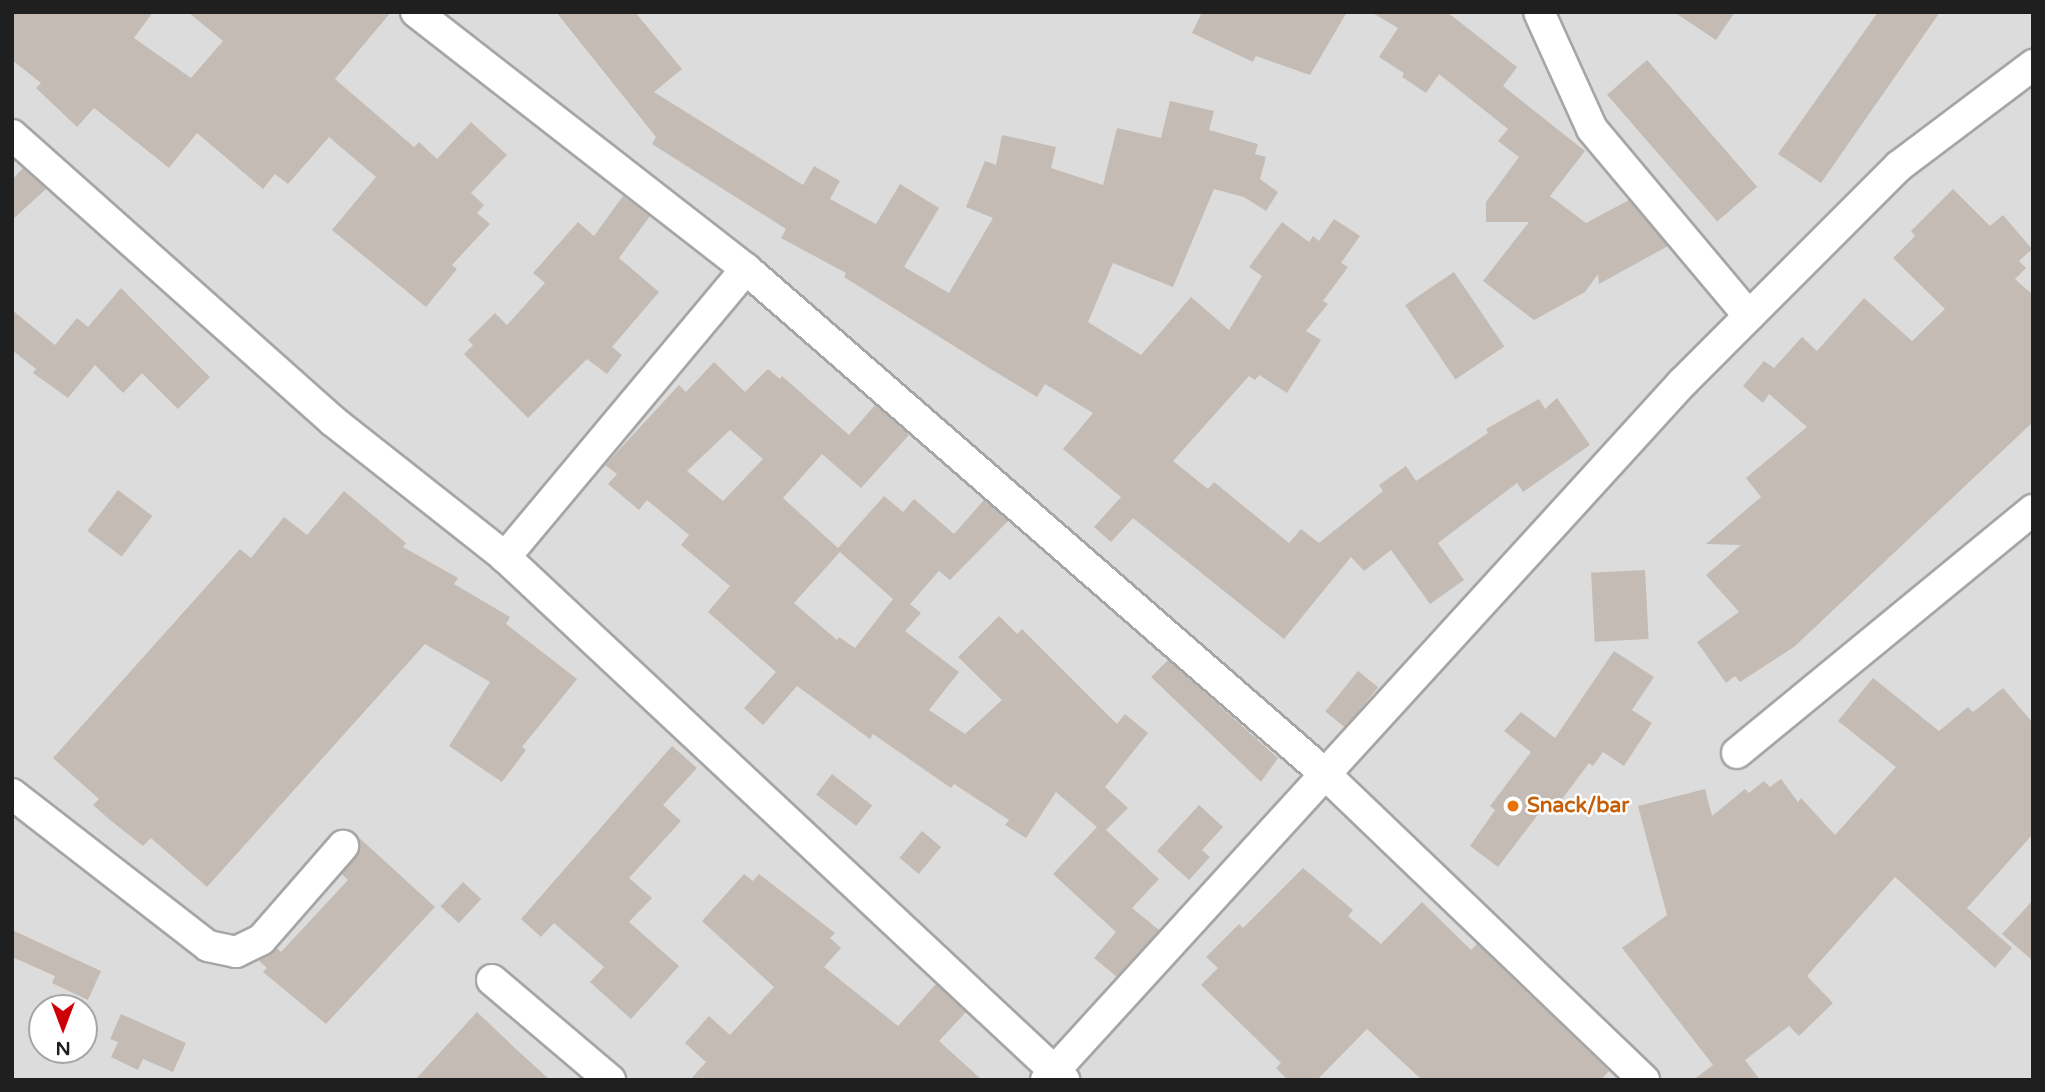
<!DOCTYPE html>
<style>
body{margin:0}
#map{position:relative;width:2045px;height:1092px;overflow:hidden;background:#f0ece5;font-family:"Varela Round",sans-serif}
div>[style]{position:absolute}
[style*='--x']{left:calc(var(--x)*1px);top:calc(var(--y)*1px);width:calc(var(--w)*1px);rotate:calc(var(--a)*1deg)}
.residential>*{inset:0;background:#dddcdc}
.building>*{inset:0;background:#c4bbb4;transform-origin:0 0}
.roads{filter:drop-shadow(2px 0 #a6a6a6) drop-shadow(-2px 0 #a6a6a6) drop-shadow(0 2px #a6a6a6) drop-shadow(0 -2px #a6a6a6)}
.minor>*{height:30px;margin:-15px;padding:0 15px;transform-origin:15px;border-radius:15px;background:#fff}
.dots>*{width:19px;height:19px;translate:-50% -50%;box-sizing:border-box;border:4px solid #fff;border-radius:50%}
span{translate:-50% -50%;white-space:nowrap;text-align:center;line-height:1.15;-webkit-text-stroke:5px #fff;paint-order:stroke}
.food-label{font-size:21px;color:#c56008;font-weight:700}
.left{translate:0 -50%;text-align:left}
.frame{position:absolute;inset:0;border:14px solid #1f1f1f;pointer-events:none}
.north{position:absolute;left:28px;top:994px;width:70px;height:70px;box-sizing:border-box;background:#fff;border:2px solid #a5a5a5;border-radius:50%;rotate:180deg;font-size:19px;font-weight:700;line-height:28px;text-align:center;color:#1f1f1f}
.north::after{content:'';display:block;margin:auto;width:24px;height:32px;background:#ce0007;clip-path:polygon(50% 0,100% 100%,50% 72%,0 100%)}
</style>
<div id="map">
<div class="residential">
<div style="clip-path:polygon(evenodd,12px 12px,2033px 12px,2033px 1080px,12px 1080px,12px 12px,42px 1008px,84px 1008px,84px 1050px,42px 1050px,42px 1008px)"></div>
</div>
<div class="building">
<div style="clip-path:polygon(12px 12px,153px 12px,134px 38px,191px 78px,223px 41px,188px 12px,391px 12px,335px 79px,414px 147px,419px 142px,437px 159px,471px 122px,507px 155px,471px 193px,484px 205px,477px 213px,490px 224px,452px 265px,457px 269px,426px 307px,332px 230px,376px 177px,329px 137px,288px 184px,275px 174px,263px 189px,197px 133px,169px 168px,94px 108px,77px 127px,36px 88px,41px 83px,12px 60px)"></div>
<div style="clip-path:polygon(556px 12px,635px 12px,682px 69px,654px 92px,803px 185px,814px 166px,840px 181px,830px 199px,876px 224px,900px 184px,939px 208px,904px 267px,949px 293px,993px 218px,966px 207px,985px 161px,996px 165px,1002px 135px,1056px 147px,1051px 168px,1103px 185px,1117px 128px,1161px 138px,1170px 101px,1214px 111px,1209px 130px,1258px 144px,1255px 154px,1266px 157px,1260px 179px,1278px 192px,1266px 211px,1244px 197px,1214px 189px,1173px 287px,1113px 263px,1088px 322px,1141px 355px,1191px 297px,1229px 330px,1262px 276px,1249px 267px,1282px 222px,1309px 242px,1313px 236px,1319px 241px,1334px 219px,1360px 236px,1341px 263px,1348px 267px,1323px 301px,1328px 304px,1306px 331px,1321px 340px,1287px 393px,1259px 375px,1255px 380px,1249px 376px,1173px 461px,1208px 489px,1214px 482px,1289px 543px,1301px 529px,1319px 543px,1383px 491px,1379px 485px,1406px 466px,1416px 481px,1488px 433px,1486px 429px,1539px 399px,1545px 409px,1557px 398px,1590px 445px,1523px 492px,1517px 483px,1438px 543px,1464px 580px,1430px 604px,1391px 550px,1364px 571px,1351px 557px,1284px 639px,1133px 518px,1111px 542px,1094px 527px,1121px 497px,1063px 449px,1093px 413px,1045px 384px,1037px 397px,989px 368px,844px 277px,846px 273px,781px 238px,786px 229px,652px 144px,656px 137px)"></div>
<div style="clip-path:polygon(1202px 12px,1347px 12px,1310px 75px,1256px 56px,1253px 62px,1192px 33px)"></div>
<div style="clip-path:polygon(1371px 12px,1447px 12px,1517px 67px,1503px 86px,1585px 151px,1550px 196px,1586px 223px,1629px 200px,1668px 246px,1599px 284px,1598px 274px,1585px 292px,1534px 320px,1483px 281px,1529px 222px,1486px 222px,1486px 202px,1519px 157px,1498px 141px,1508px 129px,1439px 74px,1426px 93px,1402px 77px,1404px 73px,1379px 57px,1398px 28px)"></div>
<div style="clip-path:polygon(1674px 12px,1735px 12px,1716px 40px)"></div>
<div style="clip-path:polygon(1878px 12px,1940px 12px,1821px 183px,1778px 154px)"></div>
<div style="left:1647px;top:60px;width:168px;height:53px;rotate:49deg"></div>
<div style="clip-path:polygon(23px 168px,46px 189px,12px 220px,12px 180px)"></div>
<div style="clip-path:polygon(1953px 189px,1990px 226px,2003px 215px,2032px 249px,2019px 261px,2026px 268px,2015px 279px,2033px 295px,2033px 422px,1794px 647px,1740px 682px,1735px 676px,1726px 683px,1697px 642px,1739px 612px,1706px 575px,1741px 545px,1706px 544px,1761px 497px,1746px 478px,1807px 427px,1769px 394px,1763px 403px,1743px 386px,1764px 361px,1774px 368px,1802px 337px,1817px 351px,1864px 298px,1912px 341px,1945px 309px,1893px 258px,1915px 236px,1911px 231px)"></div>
<div style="clip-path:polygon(623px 196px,650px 216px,619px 258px,659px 292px,612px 347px,622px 355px,607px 374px,587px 359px,528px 418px,464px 354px,473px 345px,468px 340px,495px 313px,507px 325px,545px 283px,533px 273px,578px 222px,594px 236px)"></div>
<div style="left:1454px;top:272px;width:90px;height:59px;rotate:56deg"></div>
<div style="clip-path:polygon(121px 288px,210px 377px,178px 409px,142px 373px,123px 393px,95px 365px,68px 398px,33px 373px,36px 369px,12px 350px,12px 310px,55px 345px,77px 318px,88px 327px)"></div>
<div style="clip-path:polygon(evenodd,714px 362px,745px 392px,768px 369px,780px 379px,782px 376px,849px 435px,875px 405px,909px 435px,861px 488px,822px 454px,783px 498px,838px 548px,884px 496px,903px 512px,914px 499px,954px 534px,984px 500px,1008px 521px,950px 580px,939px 571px,910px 604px,921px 613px,905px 631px,959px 672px,929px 710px,965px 734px,1002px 700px,958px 657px,999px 616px,1017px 634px,1022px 629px,1117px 724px,1125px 714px,1148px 733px,1105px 787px,1128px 808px,1106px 830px,1159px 879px,1132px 908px,1159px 930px,1117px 977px,1094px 958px,1116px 932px,1053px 874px,1097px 827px,1056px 792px,1026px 838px,1005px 825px,1009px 820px,954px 784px,951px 788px,873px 734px,870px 739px,797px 686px,763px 725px,744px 708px,776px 672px,708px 612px,730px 586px,681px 545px,689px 535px,647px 500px,639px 510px,608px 484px,617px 474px,605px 465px,679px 385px,686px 392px,714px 362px,730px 430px,763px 459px,723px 501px,687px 471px,730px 430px,714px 362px,840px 552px,893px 599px,855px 648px,839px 637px,837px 640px,794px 603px,840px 552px)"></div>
<div style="left:118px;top:490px;width:43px;height:51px;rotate:37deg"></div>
<div style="clip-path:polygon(344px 491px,406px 543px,403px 547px,458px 578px,454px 584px,510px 617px,506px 624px,577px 679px,522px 747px,526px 750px,502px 782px,449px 746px,490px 682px,425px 644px,207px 887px,151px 838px,143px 846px,110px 820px,93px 805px,99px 799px,53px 758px,240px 549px,251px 558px,284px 517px,307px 535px)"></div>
<div style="left:1645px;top:570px;width:69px;height:54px;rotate:87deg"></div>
<div style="clip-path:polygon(1614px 651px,1654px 677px,1632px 710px,1652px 723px,1624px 766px,1603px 752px,1593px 766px,1589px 763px,1551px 814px,1543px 808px,1498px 867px,1470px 846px,1495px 810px,1490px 806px,1531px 752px,1504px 731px,1521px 712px,1555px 738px)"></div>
<div style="clip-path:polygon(1168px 660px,1278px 758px,1261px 782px,1151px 677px)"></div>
<div style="left:1358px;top:671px;width:26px;height:52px;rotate:39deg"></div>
<div style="clip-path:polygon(1873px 678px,1939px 731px,1968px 707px,1973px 712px,2003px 688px,2033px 723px,2033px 834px,1967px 908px,2012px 948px,1995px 968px,1895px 877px,1807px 976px,1833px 1003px,1799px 1036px,1789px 1026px,1745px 1060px,1760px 1080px,1693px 1080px,1713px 1065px,1622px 948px,1667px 915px,1638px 806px,1705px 789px,1712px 816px,1745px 789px,1749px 793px,1764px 781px,1770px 787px,1781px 779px,1798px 802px,1801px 798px,1835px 835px,1896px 767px,1838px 721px)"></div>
<div style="clip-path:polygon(672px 746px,697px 768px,663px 805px,681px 821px,629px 878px,652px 898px,629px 922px,679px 966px,631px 1019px,590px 982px,604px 967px,554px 923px,541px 937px,521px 919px)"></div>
<div style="left:832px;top:774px;width:51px;height:26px;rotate:38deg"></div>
<div style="clip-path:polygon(1199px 805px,1223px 827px,1202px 850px,1210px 857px,1189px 880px,1157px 851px)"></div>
<div style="left:922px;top:831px;width:25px;height:35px;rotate:40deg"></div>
<div style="clip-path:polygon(355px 834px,435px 907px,326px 1024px,263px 972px,267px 968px,259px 961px,277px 948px,281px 952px,348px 880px,342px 874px,360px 849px)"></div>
<div style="clip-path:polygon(1303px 868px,1353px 910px,1348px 916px,1381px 944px,1422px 902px,1471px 950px,1477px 944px,1609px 1071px,1601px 1080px,1422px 1080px,1367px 1029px,1317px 1080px,1288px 1080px,1276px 1068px,1281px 1063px,1201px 985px,1218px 968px,1206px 957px,1239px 924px,1243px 928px)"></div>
<div style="clip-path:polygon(744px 874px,753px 881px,759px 874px,835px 933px,830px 938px,841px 948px,824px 967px,898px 1026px,936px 984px,966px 1012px,939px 1041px,982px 1080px,690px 1080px,706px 1062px,685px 1043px,709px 1016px,730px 1035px,774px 987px,702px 921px)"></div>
<div style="left:463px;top:882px;width:25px;height:33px;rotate:43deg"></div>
<div style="clip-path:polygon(2033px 900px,2033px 961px,2002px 934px)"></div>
<div style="clip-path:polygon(12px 930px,101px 971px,88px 1000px,52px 983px,55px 976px,12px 957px)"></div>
<div style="clip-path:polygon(477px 1012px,517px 1050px,550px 1080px,415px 1080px)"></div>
<div style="clip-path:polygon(121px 1014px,186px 1043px,173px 1072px,143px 1059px,138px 1070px,111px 1057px,118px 1042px,110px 1039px)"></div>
</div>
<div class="roads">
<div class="minor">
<div style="--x:416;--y:12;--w:418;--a:37.9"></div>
<div style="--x:746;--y:269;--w:376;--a:129.9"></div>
<div style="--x:1539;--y:12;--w:128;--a:65.6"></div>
<div style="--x:1592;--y:129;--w:244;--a:50"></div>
<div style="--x:12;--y:135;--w:430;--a:41.7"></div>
<div style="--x:333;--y:421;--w:219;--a:38.3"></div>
<div style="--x:505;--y:557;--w:766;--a:43.09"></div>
<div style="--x:746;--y:269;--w:765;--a:41.08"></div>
<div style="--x:1323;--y:772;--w:445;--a:43.8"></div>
<div style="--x:1737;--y:753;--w:383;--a:-39.4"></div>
<div style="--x:12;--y:794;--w:248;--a:37.8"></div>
<div style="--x:208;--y:946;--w:29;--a:12"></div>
<div style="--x:236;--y:952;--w:28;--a:-26"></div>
<div style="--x:261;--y:940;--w:125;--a:-48.9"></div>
<div style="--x:492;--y:980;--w:155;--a:40.3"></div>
<div style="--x:1046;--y:1080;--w:945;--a:-47.62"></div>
<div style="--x:1683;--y:382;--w:305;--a:-45"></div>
<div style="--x:1899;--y:166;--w:168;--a:-37"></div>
</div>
</div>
<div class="dots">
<div style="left:1513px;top:806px;background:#e8710a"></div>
</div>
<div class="food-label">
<span class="left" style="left:1527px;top:806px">Snack/bar</span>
</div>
<div class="frame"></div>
<div class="north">N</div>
</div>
